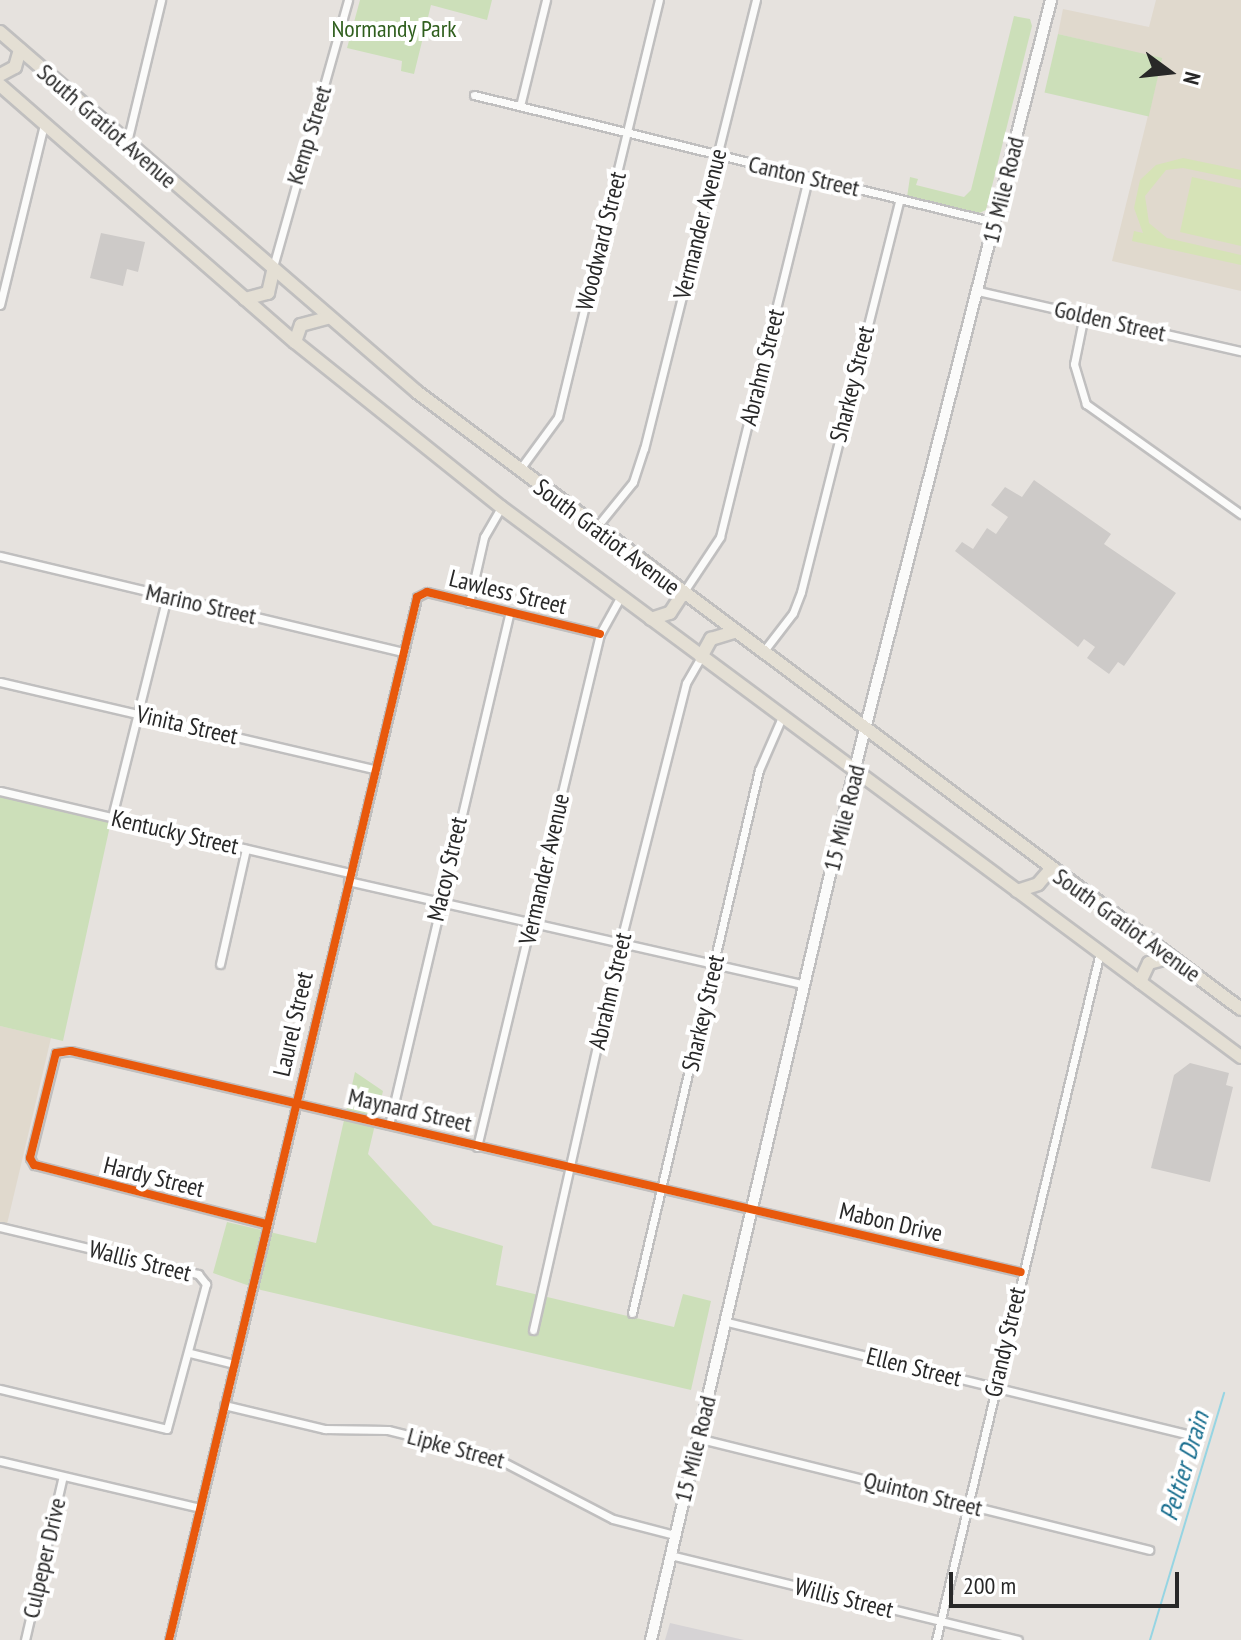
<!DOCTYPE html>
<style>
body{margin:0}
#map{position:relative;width:1241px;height:1640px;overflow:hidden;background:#e6e2de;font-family:"PT Sans Narrow",sans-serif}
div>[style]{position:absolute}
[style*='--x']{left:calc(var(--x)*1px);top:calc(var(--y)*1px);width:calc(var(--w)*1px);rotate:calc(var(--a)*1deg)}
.industrial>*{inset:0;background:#d6d3d5}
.education>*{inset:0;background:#e0d9cd}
.green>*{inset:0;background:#ccdfb9;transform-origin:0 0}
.pitch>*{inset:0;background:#d6e3b7}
.stream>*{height:2px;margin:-1px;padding:0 1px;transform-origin:1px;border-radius:1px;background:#96d5e3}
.building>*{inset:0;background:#cdcac8}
.roads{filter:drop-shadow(2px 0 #c0bfbf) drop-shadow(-2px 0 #c0bfbf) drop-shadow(0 2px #c0bfbf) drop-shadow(0 -2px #c0bfbf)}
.street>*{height:7px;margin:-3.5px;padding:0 3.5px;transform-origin:3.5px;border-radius:3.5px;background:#fbfbfa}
.secondary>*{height:10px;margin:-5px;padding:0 5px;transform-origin:5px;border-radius:5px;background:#fbfbfa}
.primary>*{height:12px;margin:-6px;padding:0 6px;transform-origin:6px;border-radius:6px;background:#e4dfd4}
.cycleway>*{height:8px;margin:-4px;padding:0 4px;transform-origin:4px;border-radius:4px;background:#e8590c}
span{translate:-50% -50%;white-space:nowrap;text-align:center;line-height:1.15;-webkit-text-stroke:8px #fff;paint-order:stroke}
.park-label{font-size:24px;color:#305f1e}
.street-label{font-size:24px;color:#282828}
.water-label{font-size:26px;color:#166d8e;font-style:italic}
.north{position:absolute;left:1129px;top:32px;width:80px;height:80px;-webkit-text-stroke:6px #fff;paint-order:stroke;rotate:105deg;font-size:22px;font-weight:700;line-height:32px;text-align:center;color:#282828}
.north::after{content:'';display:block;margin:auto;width:28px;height:36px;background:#282828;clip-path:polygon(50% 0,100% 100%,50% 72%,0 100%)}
.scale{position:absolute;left:949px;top:1572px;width:230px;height:36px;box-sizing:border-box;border:4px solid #282828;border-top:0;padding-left:10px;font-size:24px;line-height:28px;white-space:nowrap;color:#282828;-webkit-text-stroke:6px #fff;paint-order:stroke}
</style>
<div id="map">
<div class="industrial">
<div style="clip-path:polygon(670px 1623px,744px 1640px,665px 1640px)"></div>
</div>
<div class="education">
<div style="clip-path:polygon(1156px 0,1241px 0,1241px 291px,1112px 261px,1162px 59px,1058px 34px,1063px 9px,1149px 27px)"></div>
<div style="clip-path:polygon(0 1026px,51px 1038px,7px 1224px,0 1222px)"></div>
</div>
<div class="green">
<div style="clip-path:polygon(360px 0,492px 0,487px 20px,431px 5px,414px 74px,401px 71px,402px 61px,347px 48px)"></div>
<div style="clip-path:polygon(1014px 16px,1030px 19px,1032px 26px,986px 210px,977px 214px,907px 197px,910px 177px,918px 179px,916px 185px,964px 197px,971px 190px)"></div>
<div style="left:1058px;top:34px;width:107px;height:60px;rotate:13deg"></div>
<div style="clip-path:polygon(0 795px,111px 821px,63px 1041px,0 1026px)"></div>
<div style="clip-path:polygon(355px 1072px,383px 1091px,368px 1154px,433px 1225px,503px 1246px,496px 1285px,674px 1327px,683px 1294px,711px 1301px,691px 1390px,261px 1290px,213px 1273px,227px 1222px,316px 1243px)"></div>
</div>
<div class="pitch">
<div style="clip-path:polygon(1183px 158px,1241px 170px,1241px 180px,1183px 168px,1166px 170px,1145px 196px,1149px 223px,1167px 238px,1241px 255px,1241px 265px,1132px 241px,1134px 231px,1143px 233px,1134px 208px,1140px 180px,1156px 165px)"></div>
<div style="clip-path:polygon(1192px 177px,1241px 188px,1241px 246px,1180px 232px)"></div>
</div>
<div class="stream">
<div style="--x:1150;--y:1640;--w:258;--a:-73.3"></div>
</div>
<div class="building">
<div style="clip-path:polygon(101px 233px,145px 242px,138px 272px,127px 269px,123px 286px,90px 278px)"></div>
<div style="clip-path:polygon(1034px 480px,1111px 534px,1104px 544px,1176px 593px,1124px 666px,1118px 662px,1109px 674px,1087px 658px,1095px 647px,1084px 639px,1078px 647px,955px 551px,962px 542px,973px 549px,987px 528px,996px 534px,1008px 517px,991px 505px,1005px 487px,1022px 497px)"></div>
<div style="clip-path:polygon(1190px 1063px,1229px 1073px,1226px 1085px,1233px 1087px,1210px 1182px,1151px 1168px,1174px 1075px)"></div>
</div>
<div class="roads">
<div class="street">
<div style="--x:474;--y:95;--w:535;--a:13.72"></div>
<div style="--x:520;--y:106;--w:109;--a:-76.2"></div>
<div style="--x:127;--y:142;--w:146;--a:-76.5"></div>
<div style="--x:273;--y:267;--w:277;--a:-74.3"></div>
<div style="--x:978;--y:291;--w:270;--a:12.9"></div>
<div style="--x:0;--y:305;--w:186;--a:-76.3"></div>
<div style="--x:1084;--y:315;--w:50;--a:101.5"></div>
<div style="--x:1074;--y:364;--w:42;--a:73.3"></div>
<div style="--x:1086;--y:404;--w:190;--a:35.4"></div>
<div style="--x:520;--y:469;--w:64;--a:-53.8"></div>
<div style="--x:558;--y:417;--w:429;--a:-76.4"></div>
<div style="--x:595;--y:529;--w:60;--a:-51"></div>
<div style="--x:633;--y:482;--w:35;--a:-72"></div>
<div style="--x:644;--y:449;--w:463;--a:-76"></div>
<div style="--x:0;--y:556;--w:414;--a:13.4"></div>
<div style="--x:683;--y:593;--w:67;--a:-56.5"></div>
<div style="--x:720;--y:537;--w:370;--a:-76.2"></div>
<div style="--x:469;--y:603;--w:68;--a:-77.2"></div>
<div style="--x:484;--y:537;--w:34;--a:-60"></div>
<div style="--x:763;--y:652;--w:49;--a:-52.4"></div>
<div style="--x:793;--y:613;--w:22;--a:-69"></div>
<div style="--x:801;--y:592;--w:405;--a:-75.9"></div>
<div style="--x:0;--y:682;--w:384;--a:13.1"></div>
<div style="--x:0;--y:791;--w:359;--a:13.2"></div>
<div style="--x:112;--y:817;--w:228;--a:-76"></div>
<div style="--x:348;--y:881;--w:468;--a:12.8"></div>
<div style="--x:220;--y:964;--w:118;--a:-77.3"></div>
<div style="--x:389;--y:1125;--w:524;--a:-76.76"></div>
<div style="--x:477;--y:1147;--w:528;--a:-76.52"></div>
<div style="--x:600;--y:634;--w:43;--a:-61.1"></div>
<div style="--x:266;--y:1224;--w:239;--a:-165.7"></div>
<div style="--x:34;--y:1165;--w:8;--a:-120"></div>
<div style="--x:30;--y:1158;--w:108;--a:-76.1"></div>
<div style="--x:56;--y:1053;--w:15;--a:-8"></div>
<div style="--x:71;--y:1051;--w:975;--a:13.1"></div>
<div style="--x:0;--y:1227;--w:204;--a:13.4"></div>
<div style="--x:198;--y:1274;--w:13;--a:51"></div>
<div style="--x:206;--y:1284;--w:150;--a:105.1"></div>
<div style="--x:167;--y:1429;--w:172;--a:-166.5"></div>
<div style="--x:632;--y:1313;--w:558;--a:-76.84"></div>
<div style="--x:759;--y:770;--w:58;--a:-66.5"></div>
<div style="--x:727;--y:1322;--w:482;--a:13.7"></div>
<div style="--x:533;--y:1330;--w:396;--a:-77.3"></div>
<div style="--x:620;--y:944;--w:269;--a:-75.8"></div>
<div style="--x:686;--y:683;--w:30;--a:-60"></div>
<div style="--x:190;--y:1353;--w:45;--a:14"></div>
<div style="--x:224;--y:1405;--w:104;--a:13.4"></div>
<div style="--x:325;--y:1429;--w:63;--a:0.9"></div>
<div style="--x:388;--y:1430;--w:107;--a:14"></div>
<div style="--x:492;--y:1456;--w:136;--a:27.5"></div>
<div style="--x:613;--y:1519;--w:64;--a:14.5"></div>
<div style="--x:697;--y:1438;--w:466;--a:13.9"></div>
<div style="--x:0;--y:1461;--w:205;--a:13.2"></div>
<div style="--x:670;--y:1555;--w:358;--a:13.7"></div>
<div style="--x:25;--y:1640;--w:168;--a:-77"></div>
<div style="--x:169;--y:1640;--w:1072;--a:-76.62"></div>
<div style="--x:417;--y:597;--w:11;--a:-27"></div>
<div style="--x:427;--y:592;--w:178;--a:13.6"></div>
<div style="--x:936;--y:1640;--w:707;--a:-76.59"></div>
</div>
<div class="secondary">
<div style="--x:651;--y:1640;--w:891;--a:-76.84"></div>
<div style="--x:854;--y:772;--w:797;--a:-75.68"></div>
</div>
<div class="primary">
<div style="--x:0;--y:32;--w:551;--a:40.8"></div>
<div style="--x:417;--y:392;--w:1029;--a:36.83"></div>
<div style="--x:0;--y:75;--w:17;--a:-28"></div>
<div style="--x:15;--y:67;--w:18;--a:-74"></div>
<div style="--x:0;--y:85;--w:391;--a:41.1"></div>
<div style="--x:295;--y:342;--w:264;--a:38.7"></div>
<div style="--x:501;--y:507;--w:922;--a:36.62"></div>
<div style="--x:245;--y:299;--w:24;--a:-15"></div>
<div style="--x:268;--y:293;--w:23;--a:-77"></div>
<div style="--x:295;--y:342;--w:18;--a:-71"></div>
<div style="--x:301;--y:325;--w:28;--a:-15"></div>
<div style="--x:651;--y:619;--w:20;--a:-18"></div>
<div style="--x:670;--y:613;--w:24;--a:-57"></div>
<div style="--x:701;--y:657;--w:21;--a:-61"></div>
<div style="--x:711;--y:639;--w:24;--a:-17"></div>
<div style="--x:1017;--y:891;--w:22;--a:-18"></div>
<div style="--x:1038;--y:884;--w:20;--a:-49"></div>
<div style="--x:1140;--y:982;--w:21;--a:-65"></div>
<div style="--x:1149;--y:963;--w:23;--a:-15"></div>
</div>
</div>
<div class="cycleway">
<div style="--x:266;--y:1224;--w:239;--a:-165.7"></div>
<div style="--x:34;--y:1165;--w:8;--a:-120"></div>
<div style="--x:30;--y:1158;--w:108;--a:-76.1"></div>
<div style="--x:56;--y:1053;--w:15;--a:-8"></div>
<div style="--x:71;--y:1051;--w:975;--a:13.1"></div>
<div style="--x:169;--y:1640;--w:1072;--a:-76.62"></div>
<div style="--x:417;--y:597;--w:11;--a:-27"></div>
<div style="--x:427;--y:592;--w:178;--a:13.6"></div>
</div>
<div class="park-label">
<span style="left:394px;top:29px">Normandy Park</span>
</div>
<div class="street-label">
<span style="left:107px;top:126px;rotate:41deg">South Gratiot Avenue</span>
<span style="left:309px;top:135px;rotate:-73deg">Kemp Street</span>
<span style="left:804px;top:176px;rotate:13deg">Canton Street</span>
<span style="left:1003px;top:190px;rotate:-76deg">15 Mile Road</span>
<span style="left:700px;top:224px;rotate:-76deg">Vermander Avenue</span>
<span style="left:601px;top:241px;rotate:-76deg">Woodward Street</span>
<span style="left:1110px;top:321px;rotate:13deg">Golden Street</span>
<span style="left:762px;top:367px;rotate:-76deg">Abrahm Street</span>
<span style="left:852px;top:384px;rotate:-76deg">Sharkey Street</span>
<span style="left:607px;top:537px;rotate:37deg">South Gratiot Avenue</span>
<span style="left:508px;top:592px;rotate:14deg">Lawless Street</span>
<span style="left:201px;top:604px;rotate:13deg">Marino Street</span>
<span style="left:187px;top:725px;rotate:13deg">Vinita Street</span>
<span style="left:844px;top:818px;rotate:-76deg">15 Mile Road</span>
<span style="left:175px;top:832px;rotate:13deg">Kentucky Street</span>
<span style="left:447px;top:869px;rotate:-77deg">Macoy Street</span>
<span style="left:544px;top:869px;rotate:-77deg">Vermander Avenue</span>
<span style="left:1127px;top:925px;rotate:36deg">South Gratiot Avenue</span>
<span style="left:610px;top:991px;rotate:-77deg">Abrahm Street</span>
<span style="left:703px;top:1013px;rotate:-77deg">Sharkey Street</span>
<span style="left:293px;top:1024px;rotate:-77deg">Laurel Street</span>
<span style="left:410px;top:1110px;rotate:13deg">Maynard Street</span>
<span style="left:154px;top:1177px;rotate:14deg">Hardy Street</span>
<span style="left:891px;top:1222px;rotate:13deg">Mabon Drive</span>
<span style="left:140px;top:1261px;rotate:14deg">Wallis Street</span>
<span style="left:1005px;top:1342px;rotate:-77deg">Grandy Street</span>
<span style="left:914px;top:1367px;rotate:14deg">Ellen Street</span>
<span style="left:456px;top:1448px;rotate:15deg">Lipke Street</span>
<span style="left:695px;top:1449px;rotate:-76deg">15 Mile Road</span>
<span style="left:923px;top:1494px;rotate:14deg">Quinton Street</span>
<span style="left:44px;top:1558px;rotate:-77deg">Culpeper Drive</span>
<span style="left:844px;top:1598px;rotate:14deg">Willis Street</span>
</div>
<div class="water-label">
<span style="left:1184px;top:1466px;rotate:-73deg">Peltier Drain</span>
</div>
<div class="north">N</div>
<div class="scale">200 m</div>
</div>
